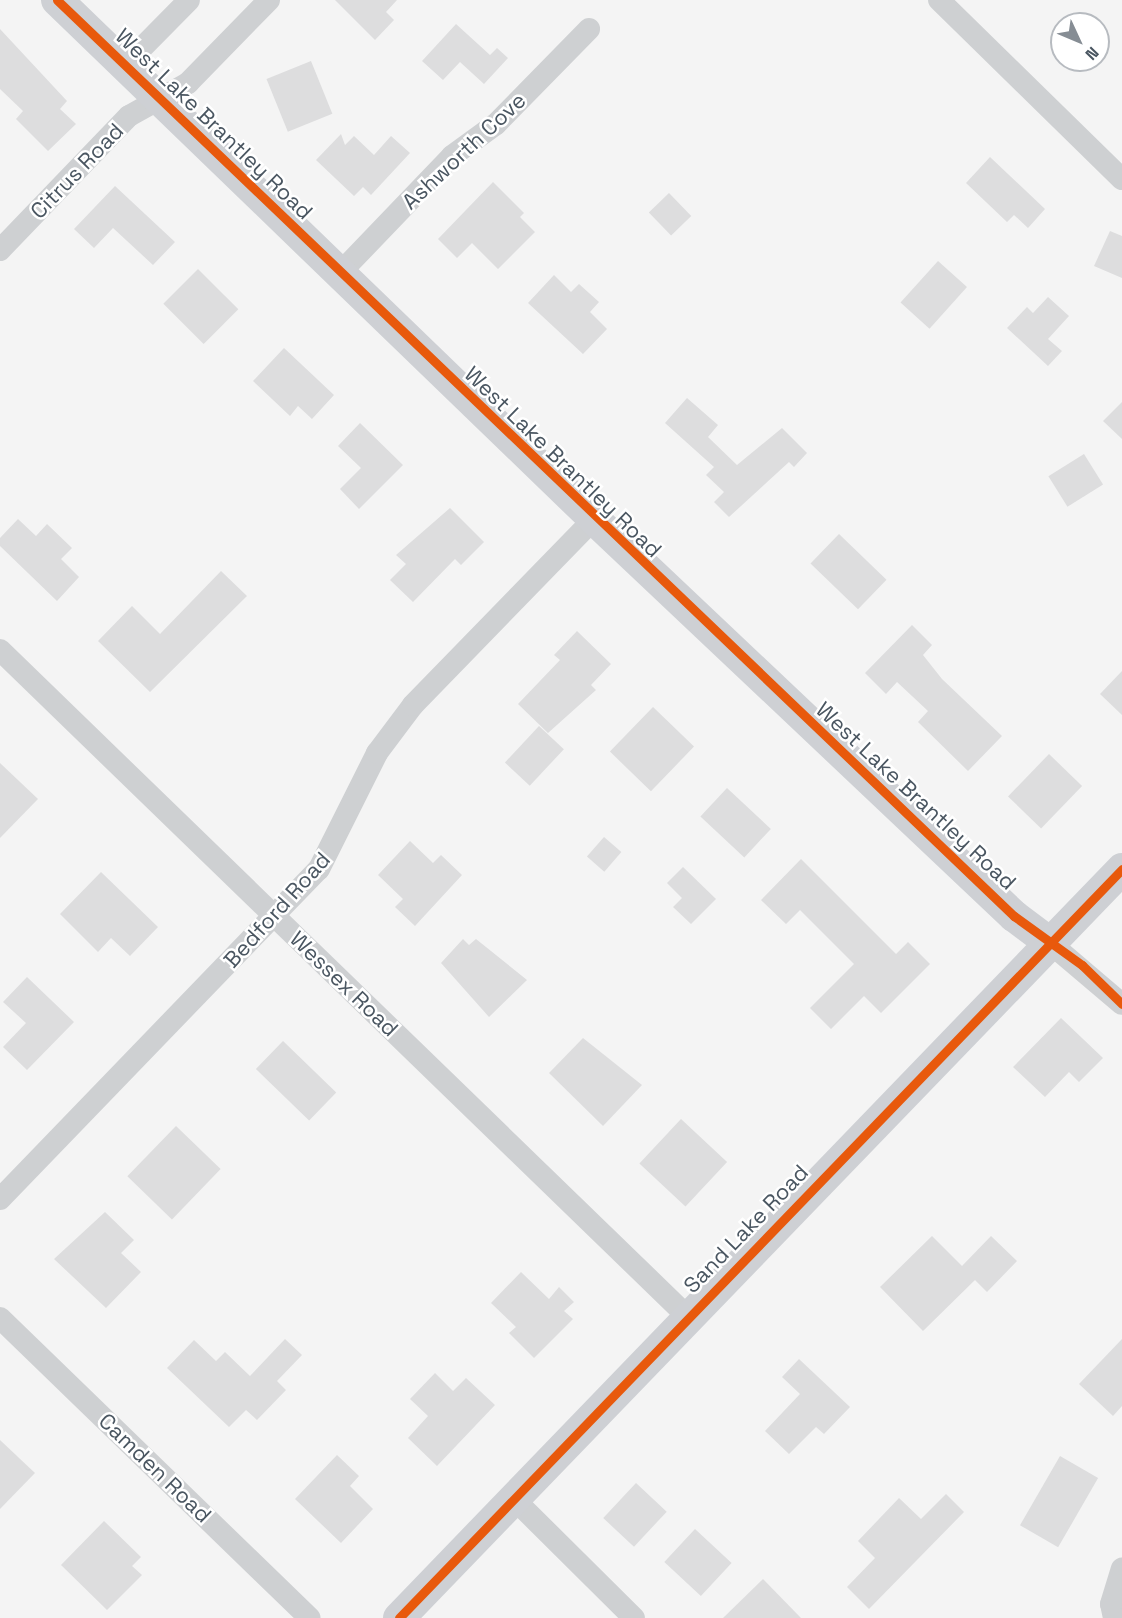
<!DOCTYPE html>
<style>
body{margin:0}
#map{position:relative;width:1122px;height:1618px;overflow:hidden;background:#f4f4f4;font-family:"Space Grotesk",sans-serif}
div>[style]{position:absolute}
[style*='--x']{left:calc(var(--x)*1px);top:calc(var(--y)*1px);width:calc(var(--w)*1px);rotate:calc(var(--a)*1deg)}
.building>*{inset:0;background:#ddddde;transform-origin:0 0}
.street>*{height:22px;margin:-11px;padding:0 11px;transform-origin:11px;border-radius:11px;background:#ced0d2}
.secondary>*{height:32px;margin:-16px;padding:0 16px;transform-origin:16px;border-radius:16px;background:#ced0d4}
.cycleway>*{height:9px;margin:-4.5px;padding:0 4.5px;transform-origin:4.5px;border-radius:4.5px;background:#e8590c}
span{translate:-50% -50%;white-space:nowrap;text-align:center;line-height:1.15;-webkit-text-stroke:5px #fff;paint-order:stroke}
.street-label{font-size:22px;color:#4a5661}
.north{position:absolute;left:1050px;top:12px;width:60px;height:60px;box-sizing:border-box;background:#fff;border:2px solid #b7bbc0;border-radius:50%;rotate:134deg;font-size:16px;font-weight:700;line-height:24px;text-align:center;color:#4a5661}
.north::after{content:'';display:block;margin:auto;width:21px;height:27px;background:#868d94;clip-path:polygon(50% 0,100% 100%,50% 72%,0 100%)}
</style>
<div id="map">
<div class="building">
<div style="clip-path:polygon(335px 0,397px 0,386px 12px,394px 20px,375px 40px)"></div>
<div style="clip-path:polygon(456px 24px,490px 55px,497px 48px,508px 58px,484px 84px,460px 62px,443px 80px,422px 61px)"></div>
<div style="clip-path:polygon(0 29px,67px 101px,60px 109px,76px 124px,48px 151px,16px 119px,23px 111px,0 89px)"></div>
<div style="left:311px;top:61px;width:57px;height:48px;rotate:68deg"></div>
<div style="clip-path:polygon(341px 134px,345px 145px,354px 136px,374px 155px,391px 136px,410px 153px,371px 195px,363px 187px,354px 196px,316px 160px)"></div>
<div style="clip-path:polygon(990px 157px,1045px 209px,1028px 228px,1014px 215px,1007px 222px,966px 183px)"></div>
<div style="clip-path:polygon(493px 182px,524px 213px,520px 217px,535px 232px,498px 269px,472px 243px,457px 258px,438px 239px)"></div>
<div style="clip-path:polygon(115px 186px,175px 242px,153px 265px,113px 228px,94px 248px,74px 229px)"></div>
<div style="left:669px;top:193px;width:32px;height:28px;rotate:46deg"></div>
<div style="clip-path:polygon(1110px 231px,1122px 236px,1122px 278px,1094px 266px)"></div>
<div style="left:938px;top:261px;width:39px;height:56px;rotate:42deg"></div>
<div style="left:198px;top:269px;width:57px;height:49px;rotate:45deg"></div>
<div style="clip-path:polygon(554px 275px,571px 292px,579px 284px,599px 302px,590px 312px,607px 329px,583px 354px,528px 303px)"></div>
<div style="clip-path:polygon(1048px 297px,1069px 316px,1048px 339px,1062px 351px,1048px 366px,1007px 328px,1027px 307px,1033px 313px)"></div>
<div style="clip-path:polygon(284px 348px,334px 395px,312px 419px,298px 406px,290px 416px,253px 381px)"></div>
<div style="clip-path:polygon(687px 398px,718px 425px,708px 437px,737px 465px,782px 428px,807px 453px,794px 467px,789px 462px,729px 517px,714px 502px,724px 492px,706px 475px,714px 467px,665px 423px)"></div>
<div style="clip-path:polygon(1122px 402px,1122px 439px,1103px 421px)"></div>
<div style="clip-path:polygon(360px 423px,403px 465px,359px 509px,340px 489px,361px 468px,338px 446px)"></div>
<div style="left:1084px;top:454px;width:36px;height:42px;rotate:58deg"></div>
<div style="clip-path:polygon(450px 508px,484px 542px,461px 565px,455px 559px,413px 602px,390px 580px,406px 564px,396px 555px)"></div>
<div style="clip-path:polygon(18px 519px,36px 536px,47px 524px,72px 548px,61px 559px,79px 577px,57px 601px,0 546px,0 538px)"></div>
<div style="left:839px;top:534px;width:66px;height:41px;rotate:44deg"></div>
<div style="clip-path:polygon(221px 571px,247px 596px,150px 692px,98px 641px,132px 606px,160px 634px)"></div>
<div style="clip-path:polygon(912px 625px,932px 645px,923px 655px,942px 679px,1002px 736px,968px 771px,918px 722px,928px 711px,897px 682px,886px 694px,865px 673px)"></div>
<div style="clip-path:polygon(577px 631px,611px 664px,591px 685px,596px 690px,548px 733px,518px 704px,560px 660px,554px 655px)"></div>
<div style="clip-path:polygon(1122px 671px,1122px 715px,1100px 694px)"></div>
<div style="left:653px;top:707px;width:57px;height:62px;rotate:44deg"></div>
<div style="left:539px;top:726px;width:34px;height:50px;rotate:43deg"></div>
<div style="left:1049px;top:754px;width:46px;height:59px;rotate:44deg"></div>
<div style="clip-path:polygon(0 763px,38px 799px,0 838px)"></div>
<div style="left:727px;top:788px;width:60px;height:39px;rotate:43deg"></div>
<div style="left:604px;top:837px;width:23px;height:26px;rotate:41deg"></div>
<div style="clip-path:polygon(410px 841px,433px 863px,441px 855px,462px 875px,415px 926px,395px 907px,403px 899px,378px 875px)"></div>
<div style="clip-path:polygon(801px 859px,896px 954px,908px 942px,930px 964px,881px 1013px,864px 996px,831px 1029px,810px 1008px,854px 964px,800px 910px,786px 924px,761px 900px)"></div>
<div style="clip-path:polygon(683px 867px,716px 899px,691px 924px,673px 907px,682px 898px,667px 883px)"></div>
<div style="clip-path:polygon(101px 872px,158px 927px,130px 956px,111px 938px,98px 952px,60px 914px)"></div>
<div style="clip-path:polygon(463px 939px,469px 945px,476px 939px,527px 980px,489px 1017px,441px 963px)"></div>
<div style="clip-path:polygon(27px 977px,74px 1022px,27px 1070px,3px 1047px,26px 1023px,3px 1002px)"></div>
<div style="clip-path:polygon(1061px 1018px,1103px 1058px,1079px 1082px,1069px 1072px,1045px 1097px,1013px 1067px)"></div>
<div style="clip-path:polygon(583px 1038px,642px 1085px,603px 1126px,549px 1073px)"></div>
<div style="left:283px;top:1041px;width:74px;height:39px;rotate:44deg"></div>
<div style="left:681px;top:1119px;width:63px;height:61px;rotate:43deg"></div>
<div style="left:176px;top:1126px;width:62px;height:70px;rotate:44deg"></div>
<div style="clip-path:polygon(105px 1212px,134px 1240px,121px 1253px,141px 1272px,106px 1308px,54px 1259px)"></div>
<div style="clip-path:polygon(932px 1236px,962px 1266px,991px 1236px,1017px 1261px,987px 1292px,975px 1280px,923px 1331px,880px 1287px)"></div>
<div style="clip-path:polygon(521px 1272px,549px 1299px,559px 1287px,574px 1302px,564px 1311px,573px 1319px,534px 1358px,509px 1333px,516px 1327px,491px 1303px)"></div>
<div style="clip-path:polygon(285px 1339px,302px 1355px,277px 1381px,286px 1390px,257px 1420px,246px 1410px,229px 1427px,167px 1368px,194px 1340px,216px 1361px,225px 1352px,250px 1376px)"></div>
<div style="clip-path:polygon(1122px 1339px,1122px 1406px,1113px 1416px,1079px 1384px)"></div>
<div style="clip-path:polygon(799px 1359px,850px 1407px,824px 1434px,816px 1427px,789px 1454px,765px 1431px,800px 1394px,782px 1377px)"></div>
<div style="clip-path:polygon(435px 1373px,453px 1391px,466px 1378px,495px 1405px,437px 1466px,408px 1438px,428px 1416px,410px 1399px)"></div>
<div style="clip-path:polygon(0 1440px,35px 1473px,0 1509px)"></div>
<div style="clip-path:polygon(337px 1455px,359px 1476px,350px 1486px,373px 1509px,341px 1543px,295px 1499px)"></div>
<div style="left:1060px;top:1456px;width:44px;height:80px;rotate:30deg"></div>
<div style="left:636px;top:1483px;width:42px;height:48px;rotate:43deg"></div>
<div style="clip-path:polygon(946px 1494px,964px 1512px,869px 1609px,847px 1587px,875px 1558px,858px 1541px,899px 1498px,921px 1519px)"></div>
<div style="clip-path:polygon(104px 1521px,141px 1557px,132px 1566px,142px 1575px,107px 1610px,61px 1565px)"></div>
<div style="left:695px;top:1529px;width:50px;height:45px;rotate:43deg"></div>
<div style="clip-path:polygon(763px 1579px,801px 1618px,723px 1618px)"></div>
</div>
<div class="street">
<div style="--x:939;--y:0;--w:256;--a:44.4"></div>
<div style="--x:125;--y:65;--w:91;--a:-45.4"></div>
<div style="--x:0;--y:250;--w:186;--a:-46.1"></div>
<div style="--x:129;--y:116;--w:68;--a:-29.2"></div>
<div style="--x:188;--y:83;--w:116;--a:-45.7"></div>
<div style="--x:339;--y:274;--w:163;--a:-46.2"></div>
<div style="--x:452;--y:156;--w:54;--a:-36"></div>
<div style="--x:496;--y:124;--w:133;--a:-45.6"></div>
<div style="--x:0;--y:650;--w:958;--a:44.11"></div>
<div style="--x:1050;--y:943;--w:94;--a:40.3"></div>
<div style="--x:0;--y:1199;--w:459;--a:-46"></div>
<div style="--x:319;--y:869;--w:130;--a:-63.4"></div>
<div style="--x:377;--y:753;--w:60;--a:-53.1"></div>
<div style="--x:413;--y:705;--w:260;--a:-45.8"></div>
<div style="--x:0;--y:1318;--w:431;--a:44.1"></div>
<div style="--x:514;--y:1499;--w:169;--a:44.8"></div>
<div style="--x:1114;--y:1618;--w:14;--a:-102"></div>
<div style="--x:1111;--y:1604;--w:37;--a:-73"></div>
</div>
<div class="secondary">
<div style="--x:57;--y:0;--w:747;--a:44.02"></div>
<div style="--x:594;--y:519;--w:578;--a:43.39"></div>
<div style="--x:1014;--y:916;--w:45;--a:36.9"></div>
<div style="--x:399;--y:1618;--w:1041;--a:-46.01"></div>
</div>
<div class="cycleway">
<div style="--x:57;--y:0;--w:1325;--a:43.75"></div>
<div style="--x:1014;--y:916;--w:84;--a:35.8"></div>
<div style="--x:1082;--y:965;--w:56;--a:44.3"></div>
<div style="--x:399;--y:1618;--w:1041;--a:-46.01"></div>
</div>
<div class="street-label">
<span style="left:214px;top:124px;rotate:44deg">West Lake Brantley Road</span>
<span style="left:464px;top:151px;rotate:-43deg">Ashworth Cove</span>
<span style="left:77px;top:171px;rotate:-46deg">Citrus Road</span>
<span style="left:563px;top:462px;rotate:44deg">West Lake Brantley Road</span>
<span style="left:916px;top:796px;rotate:43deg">West Lake Brantley Road</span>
<span style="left:277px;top:910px;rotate:-48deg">Bedford Road</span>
<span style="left:344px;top:984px;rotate:44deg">Wessex Road</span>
<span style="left:746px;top:1229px;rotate:-46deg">Sand Lake Road</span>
<span style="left:155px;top:1468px;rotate:44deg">Camden Road</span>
</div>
<div class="north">N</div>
</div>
